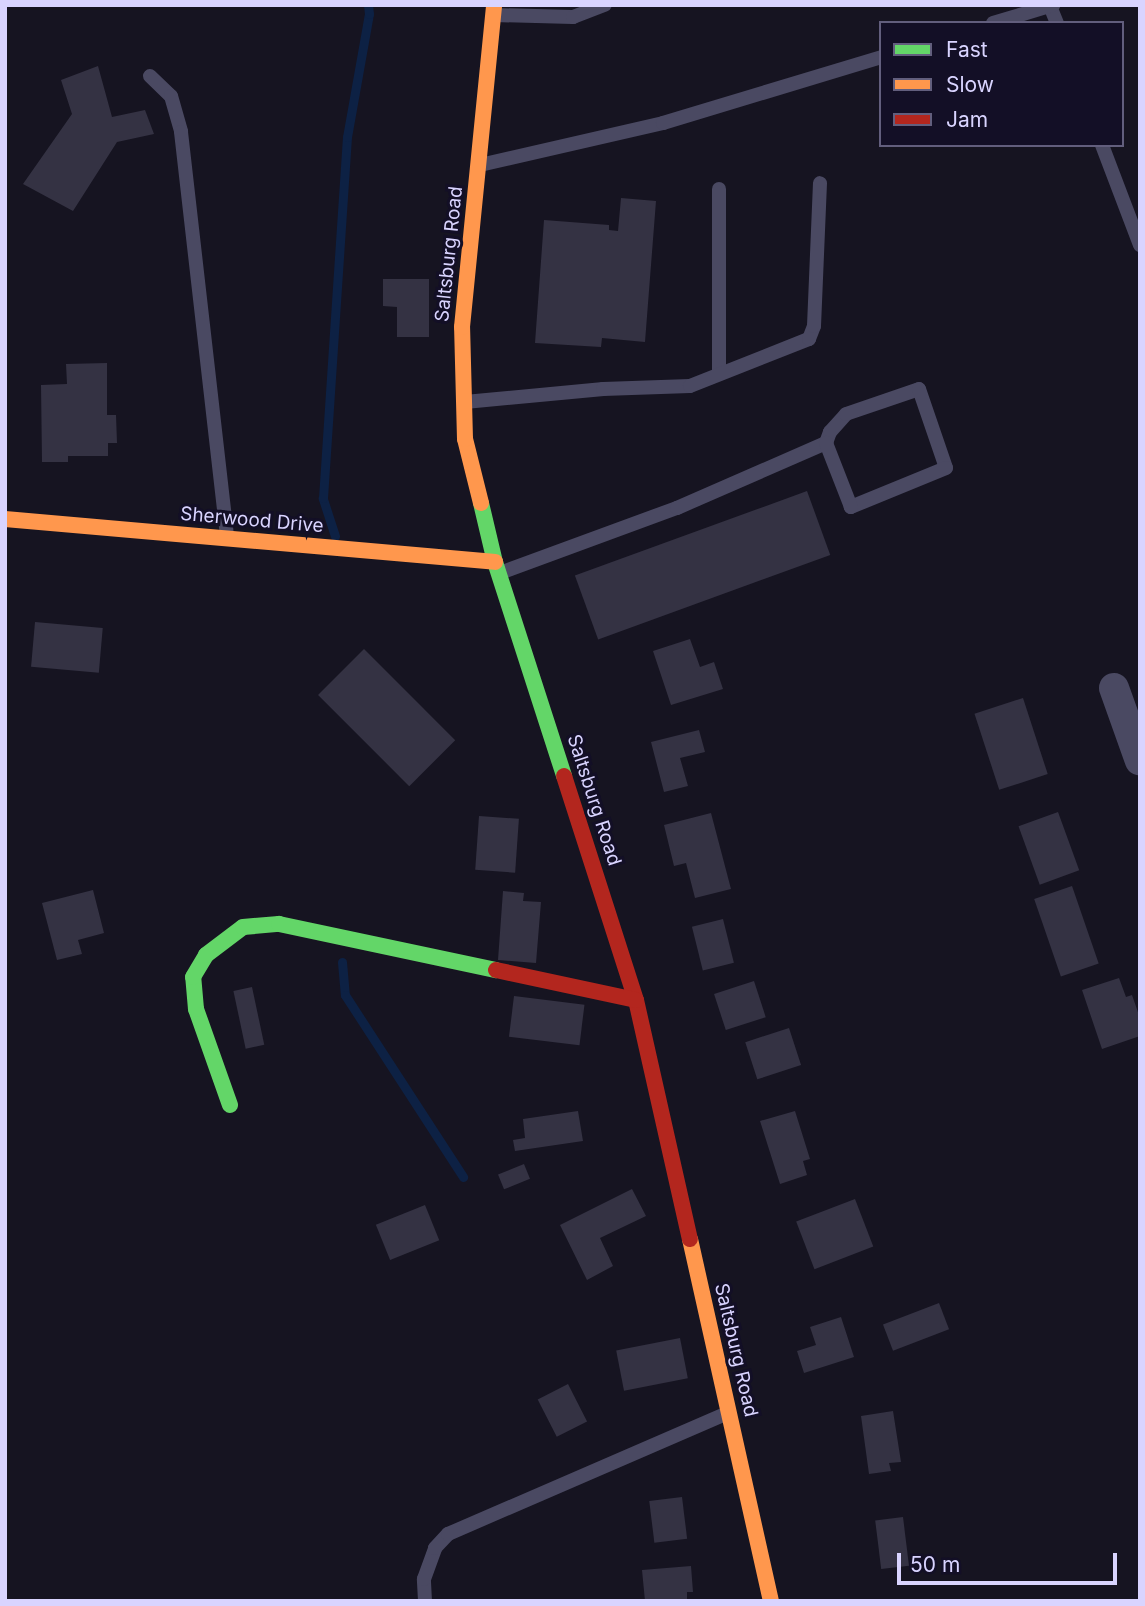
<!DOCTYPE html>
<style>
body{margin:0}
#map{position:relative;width:1145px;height:1606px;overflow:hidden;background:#161421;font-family:Inter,sans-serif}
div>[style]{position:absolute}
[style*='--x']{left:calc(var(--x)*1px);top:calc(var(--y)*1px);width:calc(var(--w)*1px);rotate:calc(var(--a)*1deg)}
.stream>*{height:9px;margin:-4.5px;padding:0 4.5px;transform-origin:4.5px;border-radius:4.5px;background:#0d2144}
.building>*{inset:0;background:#343243;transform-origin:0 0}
.lane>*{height:14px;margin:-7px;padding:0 7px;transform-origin:7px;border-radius:7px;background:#4a4962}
.street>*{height:30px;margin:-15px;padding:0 15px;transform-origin:15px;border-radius:15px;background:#4a4962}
.fast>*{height:16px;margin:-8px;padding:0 8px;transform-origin:8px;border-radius:8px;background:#63d668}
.slow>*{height:16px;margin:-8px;padding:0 8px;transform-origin:8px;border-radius:8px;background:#ff974d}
.jam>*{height:16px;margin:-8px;padding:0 8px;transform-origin:8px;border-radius:8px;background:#b3261e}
span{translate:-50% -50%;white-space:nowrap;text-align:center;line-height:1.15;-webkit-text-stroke:6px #130f26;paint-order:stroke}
.street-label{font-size:19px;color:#d9d4ff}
.frame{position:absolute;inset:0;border:7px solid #d9d4ff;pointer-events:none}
.legend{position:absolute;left:879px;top:21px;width:245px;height:126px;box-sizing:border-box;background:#130f26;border:2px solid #625e7d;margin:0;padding:9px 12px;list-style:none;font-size:21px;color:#d9d4ff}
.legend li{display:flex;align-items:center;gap:14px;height:35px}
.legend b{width:35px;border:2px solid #625e7d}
.scale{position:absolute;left:897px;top:1553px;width:220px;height:32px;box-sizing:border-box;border:4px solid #d9d4ff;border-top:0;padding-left:9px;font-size:21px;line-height:24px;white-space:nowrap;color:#d9d4ff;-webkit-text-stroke:5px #130f26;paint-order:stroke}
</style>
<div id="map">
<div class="stream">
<div style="--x:335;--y:536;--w:40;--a:-108"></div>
<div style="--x:323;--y:498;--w:362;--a:-86.2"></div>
<div style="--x:347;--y:137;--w:125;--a:-79.9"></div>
<div style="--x:369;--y:14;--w:9;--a:-96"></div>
<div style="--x:342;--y:962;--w:33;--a:85"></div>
<div style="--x:345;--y:995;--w:217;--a:57"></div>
</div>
<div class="building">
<div style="clip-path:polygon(98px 66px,112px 117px,145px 110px,154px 134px,117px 142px,73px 211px,23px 184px,72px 114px,61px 80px)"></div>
<div style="clip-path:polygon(621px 198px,656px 201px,645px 342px,602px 338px,601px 347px,535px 343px,544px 220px,609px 225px,609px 230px,618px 231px)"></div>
<div style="clip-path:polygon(383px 279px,429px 279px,429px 337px,397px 337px,397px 307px,383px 306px)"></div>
<div style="clip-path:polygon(107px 363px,107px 415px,116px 415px,117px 443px,108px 443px,108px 456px,68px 456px,68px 462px,42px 462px,41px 385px,67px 384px,66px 364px)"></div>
<div style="left:807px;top:491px;width:68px;height:247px;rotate:70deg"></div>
<div style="left:35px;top:622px;width:68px;height:45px;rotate:5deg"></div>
<div style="clip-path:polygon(690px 639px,700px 667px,714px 662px,723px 689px,671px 705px,653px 651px)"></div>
<div style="left:364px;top:649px;width:129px;height:65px;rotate:45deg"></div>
<div style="left:1023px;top:698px;width:80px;height:51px;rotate:72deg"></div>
<div style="clip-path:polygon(699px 730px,705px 752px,680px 758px,688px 786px,664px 792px,651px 742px)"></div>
<div style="left:1058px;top:812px;width:62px;height:42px;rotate:70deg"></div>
<div style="clip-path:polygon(711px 813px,731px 889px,695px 898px,686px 863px,674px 866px,664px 825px)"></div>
<div style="left:479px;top:816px;width:40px;height:54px;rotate:4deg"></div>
<div style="left:1072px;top:886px;width:82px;height:40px;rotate:71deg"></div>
<div style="clip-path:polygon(93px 890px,104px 933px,78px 940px,82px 954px,57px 960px,42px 903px)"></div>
<div style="clip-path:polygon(503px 891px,524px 893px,523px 901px,541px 902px,536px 963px,498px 960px)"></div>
<div style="left:723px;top:919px;width:45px;height:32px;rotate:76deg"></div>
<div style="clip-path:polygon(1119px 978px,1126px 997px,1132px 995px,1140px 1018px,1140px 1036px,1102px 1049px,1082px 990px)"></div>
<div style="left:754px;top:981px;width:38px;height:42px;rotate:72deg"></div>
<div style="left:252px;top:987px;width:59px;height:19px;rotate:78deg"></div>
<div style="left:514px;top:996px;width:71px;height:41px;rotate:7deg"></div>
<div style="left:789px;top:1028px;width:39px;height:46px;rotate:72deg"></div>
<div style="clip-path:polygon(578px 1111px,583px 1141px,515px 1151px,513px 1140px,525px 1138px,523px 1119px)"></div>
<div style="clip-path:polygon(795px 1111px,810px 1159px,803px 1161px,807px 1175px,780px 1184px,760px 1121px)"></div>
<div style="left:524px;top:1164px;width:16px;height:28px;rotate:68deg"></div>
<div style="clip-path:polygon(632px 1189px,646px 1216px,600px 1238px,613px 1266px,587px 1280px,560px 1225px)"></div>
<div style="left:855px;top:1199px;width:51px;height:63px;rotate:69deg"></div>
<div style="left:425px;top:1205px;width:38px;height:53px;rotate:68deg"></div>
<div style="left:939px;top:1303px;width:28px;height:60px;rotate:69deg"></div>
<div style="clip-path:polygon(841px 1317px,854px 1357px,804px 1373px,797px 1351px,816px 1345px,810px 1327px)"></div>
<div style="left:680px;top:1338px;width:41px;height:65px;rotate:79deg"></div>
<div style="left:568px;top:1384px;width:42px;height:34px;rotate:63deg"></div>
<div style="clip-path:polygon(893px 1411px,901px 1462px,889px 1463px,891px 1471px,869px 1474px,861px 1416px)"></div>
<div style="left:682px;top:1497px;width:42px;height:33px;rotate:83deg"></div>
<div style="left:903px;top:1517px;width:49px;height:28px;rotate:83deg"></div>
<div style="clip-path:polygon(691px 1566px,693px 1592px,687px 1592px,687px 1601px,645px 1601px,642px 1570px)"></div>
</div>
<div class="lane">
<div style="--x:1050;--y:6;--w:18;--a:68"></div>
<div style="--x:494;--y:15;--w:79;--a:1.5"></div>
<div style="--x:573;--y:17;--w:34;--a:-21"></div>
<div style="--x:993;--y:23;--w:63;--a:-16.7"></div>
<div style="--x:150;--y:76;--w:29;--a:44"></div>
<div style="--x:171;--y:96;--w:37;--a:74"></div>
<div style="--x:181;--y:132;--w:409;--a:83.5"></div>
<div style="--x:1102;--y:145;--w:107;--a:69.2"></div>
<div style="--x:480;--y:165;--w:188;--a:-12.9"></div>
<div style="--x:663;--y:123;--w:228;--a:-16.8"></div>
<div style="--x:719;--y:374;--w:185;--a:-90"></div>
<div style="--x:465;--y:402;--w:139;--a:-5.4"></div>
<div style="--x:603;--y:389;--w:87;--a:-2"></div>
<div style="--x:690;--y:386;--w:128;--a:-21.6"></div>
<div style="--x:809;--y:339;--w:14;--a:-69"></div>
<div style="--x:814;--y:326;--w:143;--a:-87.6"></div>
<div style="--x:500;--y:573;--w:189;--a:-20.2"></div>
<div style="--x:677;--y:508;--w:163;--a:-23.6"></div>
<div style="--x:826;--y:443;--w:12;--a:-70"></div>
<div style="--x:830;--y:432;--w:24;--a:-48"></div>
<div style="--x:846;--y:414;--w:77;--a:-18.9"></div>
<div style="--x:919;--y:389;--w:83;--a:71.1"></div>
<div style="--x:946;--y:468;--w:103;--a:157.7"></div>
<div style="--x:851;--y:507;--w:69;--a:-111.3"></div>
<div style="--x:425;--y:1601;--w:22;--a:-93"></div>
<div style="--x:424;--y:1579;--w:33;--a:-70"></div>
<div style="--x:435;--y:1548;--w:19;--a:-47"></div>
<div style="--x:448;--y:1534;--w:304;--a:-23.4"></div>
</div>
<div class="street">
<div style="--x:1114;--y:688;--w:77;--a:70.4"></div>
</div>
<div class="fast">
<div style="--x:481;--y:503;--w:61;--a:76.7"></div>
<div style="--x:495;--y:562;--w:225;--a:72.1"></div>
<div style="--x:230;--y:1105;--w:102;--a:-109.5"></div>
<div style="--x:196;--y:1009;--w:32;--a:-95"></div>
<div style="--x:193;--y:977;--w:26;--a:-59"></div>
<div style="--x:206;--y:955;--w:46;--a:-37.1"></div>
<div style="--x:243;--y:927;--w:36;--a:-5"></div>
<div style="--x:279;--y:924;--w:222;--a:12"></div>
</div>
<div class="slow">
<div style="--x:481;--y:503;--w:66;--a:-104"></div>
<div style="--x:465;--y:439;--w:112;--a:-91.5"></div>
<div style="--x:462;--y:327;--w:324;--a:-84.3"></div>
<div style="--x:5;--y:519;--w:492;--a:5"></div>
<div style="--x:690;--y:1239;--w:371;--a:77.4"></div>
</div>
<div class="jam">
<div style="--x:564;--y:776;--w:235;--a:72.2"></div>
<div style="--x:636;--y:1000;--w:245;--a:77.3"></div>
<div style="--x:496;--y:970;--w:143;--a:12.1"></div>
</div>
<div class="street-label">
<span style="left:449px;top:254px;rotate:-84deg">Saltsburg Road</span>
<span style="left:252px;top:520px;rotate:5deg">Sherwood Drive</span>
<span style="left:594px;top:800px;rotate:72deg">Saltsburg Road</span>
<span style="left:736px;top:1350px;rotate:77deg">Saltsburg Road</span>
</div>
<div class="frame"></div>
<ul class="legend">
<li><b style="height:9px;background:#63d668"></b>Fast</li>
<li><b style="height:9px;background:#ff974d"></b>Slow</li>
<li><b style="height:9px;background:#b3261e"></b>Jam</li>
</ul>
<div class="scale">50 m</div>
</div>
